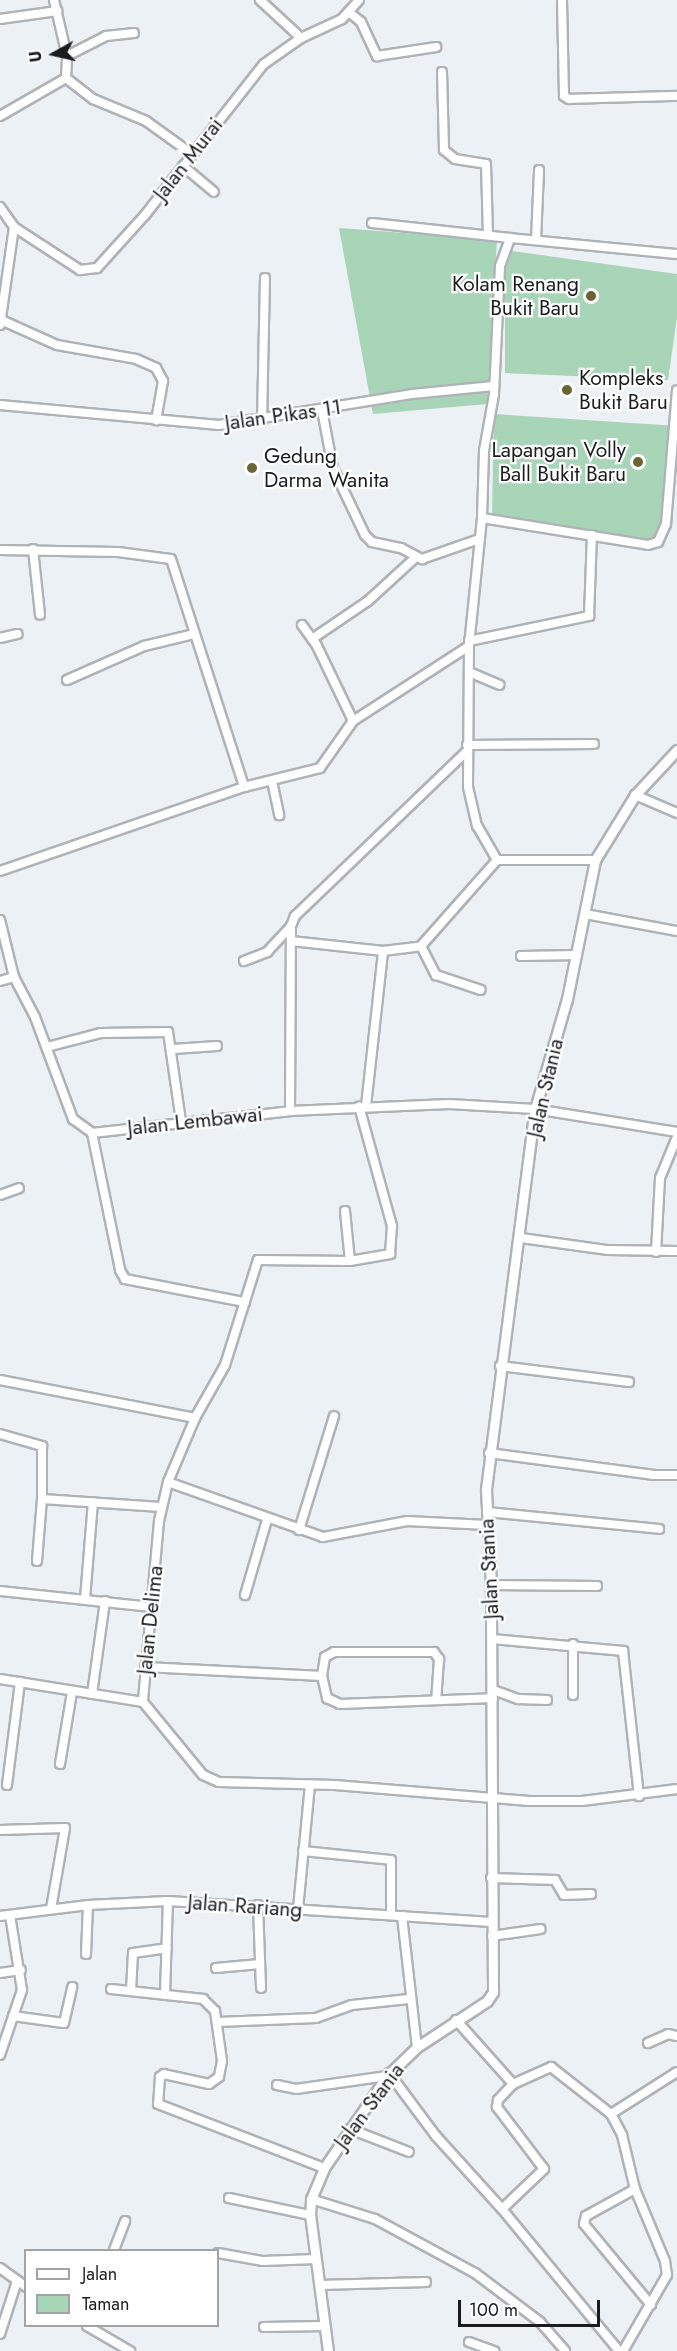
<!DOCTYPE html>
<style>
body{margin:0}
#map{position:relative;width:677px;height:2351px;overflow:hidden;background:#ecf1f5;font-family:Jost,sans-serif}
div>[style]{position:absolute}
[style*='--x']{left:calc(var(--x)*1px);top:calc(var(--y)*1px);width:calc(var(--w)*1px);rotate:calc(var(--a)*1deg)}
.green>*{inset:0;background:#a8d4b8}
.roads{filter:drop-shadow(2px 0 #afb3b7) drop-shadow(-2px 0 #afb3b7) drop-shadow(0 2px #afb3b7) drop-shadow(0 -2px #afb3b7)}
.minor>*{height:8px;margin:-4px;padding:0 4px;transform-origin:4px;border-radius:4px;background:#fff}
.tertiary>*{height:9px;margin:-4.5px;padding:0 4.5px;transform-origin:4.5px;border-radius:4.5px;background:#fff}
.dots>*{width:16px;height:16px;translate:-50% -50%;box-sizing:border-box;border:3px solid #fff;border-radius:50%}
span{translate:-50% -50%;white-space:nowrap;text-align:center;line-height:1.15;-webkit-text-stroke:4.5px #fff;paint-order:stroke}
.street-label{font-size:21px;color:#1a1c1e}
.poi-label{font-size:21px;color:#1a1c1e}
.right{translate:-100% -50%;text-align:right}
.left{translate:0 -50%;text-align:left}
.legend{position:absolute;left:24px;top:2249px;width:195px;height:78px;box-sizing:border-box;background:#fff;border:2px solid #a3a4a5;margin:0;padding:8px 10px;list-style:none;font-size:18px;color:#1a1c1e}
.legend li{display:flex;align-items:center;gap:12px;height:30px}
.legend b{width:30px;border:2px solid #a3a4a5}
.north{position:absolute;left:24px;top:24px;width:60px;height:60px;-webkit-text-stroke:4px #fff;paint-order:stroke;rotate:262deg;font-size:16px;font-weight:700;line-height:24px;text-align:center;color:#1a1c1e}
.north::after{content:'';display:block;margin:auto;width:21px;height:27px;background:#1a1c1e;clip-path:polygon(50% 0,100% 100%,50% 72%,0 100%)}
.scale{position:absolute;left:458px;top:2300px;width:142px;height:27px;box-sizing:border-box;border:3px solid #1a1c1e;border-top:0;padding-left:8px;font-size:18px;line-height:21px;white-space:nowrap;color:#1a1c1e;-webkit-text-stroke:4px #fff;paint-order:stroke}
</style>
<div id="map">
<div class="green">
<div style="clip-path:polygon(339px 228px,497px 240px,487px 404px,373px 414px)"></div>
<div style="clip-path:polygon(505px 250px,677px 274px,677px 317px,668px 380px,505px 373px)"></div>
<div style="clip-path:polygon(494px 414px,677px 426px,662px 543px,492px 516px)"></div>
</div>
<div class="roads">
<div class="minor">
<div style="--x:260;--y:0;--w:56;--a:42.8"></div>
<div style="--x:562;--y:0;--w:96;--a:88.8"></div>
<div style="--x:564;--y:96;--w:6;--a:31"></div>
<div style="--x:569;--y:99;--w:108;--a:-1.6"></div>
<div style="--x:350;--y:13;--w:14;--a:39"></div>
<div style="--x:361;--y:22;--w:38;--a:65"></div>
<div style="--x:377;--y:56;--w:60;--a:-8.7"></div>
<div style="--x:0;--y:19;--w:58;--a:-8"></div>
<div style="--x:67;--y:56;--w:44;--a:-27.1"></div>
<div style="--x:106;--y:36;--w:28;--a:-6"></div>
<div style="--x:442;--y:72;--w:78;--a:88.5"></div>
<div style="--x:444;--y:150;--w:14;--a:39"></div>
<div style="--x:455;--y:159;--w:31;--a:9"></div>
<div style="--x:486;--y:164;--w:71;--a:88.4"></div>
<div style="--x:66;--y:78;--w:34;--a:38"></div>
<div style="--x:93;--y:99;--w:57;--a:22.5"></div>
<div style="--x:146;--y:121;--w:57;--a:35.7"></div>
<div style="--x:0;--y:116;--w:76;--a:-29.9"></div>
<div style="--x:66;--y:78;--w:22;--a:-87"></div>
<div style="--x:67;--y:56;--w:57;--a:-103.1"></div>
<div style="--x:183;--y:166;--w:40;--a:40"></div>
<div style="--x:0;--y:207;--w:24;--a:55"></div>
<div style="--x:14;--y:227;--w:99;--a:98.1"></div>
<div style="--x:372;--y:223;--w:139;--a:6.2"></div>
<div style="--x:14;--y:227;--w:79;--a:33.1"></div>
<div style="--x:80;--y:270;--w:17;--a:-7"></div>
<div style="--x:97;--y:268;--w:72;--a:-47.8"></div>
<div style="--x:145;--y:215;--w:192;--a:-51.8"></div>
<div style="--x:264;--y:64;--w:45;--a:-35.1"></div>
<div style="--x:301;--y:38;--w:45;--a:-24.9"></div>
<div style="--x:342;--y:19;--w:25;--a:-48"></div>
<div style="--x:536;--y:240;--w:70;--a:-87.5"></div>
<div style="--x:1;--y:320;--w:61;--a:24.1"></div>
<div style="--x:57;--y:345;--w:80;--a:10"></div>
<div style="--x:136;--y:359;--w:22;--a:24"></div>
<div style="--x:156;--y:368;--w:15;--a:62"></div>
<div style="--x:163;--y:381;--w:40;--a:100"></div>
<div style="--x:0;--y:405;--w:220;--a:5.2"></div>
<div style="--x:219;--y:425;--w:195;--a:-9.1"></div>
<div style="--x:412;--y:394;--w:82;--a:-5.6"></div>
<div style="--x:322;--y:410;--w:59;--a:79.3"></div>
<div style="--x:333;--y:468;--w:74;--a:64.5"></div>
<div style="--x:365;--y:535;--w:10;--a:45"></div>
<div style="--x:372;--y:542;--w:30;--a:12"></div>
<div style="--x:401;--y:548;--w:24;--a:28"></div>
<div style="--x:422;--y:559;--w:60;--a:-19.3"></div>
<div style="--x:262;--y:421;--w:143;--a:-88.8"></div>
<div style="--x:482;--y:518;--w:168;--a:9.2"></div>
<div style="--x:648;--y:545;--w:10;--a:-17"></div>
<div style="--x:658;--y:542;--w:20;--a:-66"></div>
<div style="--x:666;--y:524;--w:134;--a:-85.3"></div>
<div style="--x:33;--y:549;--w:66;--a:83.9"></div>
<div style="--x:0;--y:550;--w:118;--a:1"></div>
<div style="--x:118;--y:552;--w:53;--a:7.5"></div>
<div style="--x:171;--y:559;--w:239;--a:72.2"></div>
<div style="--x:302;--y:625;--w:24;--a:54"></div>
<div style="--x:316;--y:644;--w:85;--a:64.3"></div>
<div style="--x:0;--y:638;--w:18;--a:-13"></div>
<div style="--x:312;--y:639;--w:68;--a:-34.2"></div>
<div style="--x:368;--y:601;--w:65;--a:-42.5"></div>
<div style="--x:469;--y:641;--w:123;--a:-11.8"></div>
<div style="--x:589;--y:616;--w:81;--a:-87.9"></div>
<div style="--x:469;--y:672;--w:33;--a:23"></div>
<div style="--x:67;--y:680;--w:84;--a:-23.8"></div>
<div style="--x:144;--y:646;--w:51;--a:-13.5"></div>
<div style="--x:467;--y:745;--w:127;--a:-0.5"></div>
<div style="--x:272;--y:781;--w:35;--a:78"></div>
<div style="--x:635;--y:795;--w:46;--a:23.2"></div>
<div style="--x:595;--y:860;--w:98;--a:180"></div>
<div style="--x:497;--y:860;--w:39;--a:-120"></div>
<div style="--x:477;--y:826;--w:40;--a:-103"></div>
<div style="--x:468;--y:787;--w:141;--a:-89.6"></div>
<div style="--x:469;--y:646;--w:129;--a:-84.2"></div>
<div style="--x:482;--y:518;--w:67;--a:-88.3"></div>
<div style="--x:484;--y:451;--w:58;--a:-80"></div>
<div style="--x:494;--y:394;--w:128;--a:-87.3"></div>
<div style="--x:500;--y:266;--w:30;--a:-70"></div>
<div style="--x:510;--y:238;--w:168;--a:5.5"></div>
<div style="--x:0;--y:871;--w:258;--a:-19"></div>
<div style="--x:244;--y:787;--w:78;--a:-14"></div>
<div style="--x:320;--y:768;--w:57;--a:-54.9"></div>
<div style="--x:353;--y:721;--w:138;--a:-32.9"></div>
<div style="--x:585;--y:914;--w:94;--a:10.5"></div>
<div style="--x:0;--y:920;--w:59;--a:76.2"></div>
<div style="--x:14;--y:977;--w:45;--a:62.3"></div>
<div style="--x:35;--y:1017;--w:109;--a:69.6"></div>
<div style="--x:73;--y:1119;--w:24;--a:36"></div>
<div style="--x:92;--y:1133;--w:199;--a:-6.3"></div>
<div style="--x:290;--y:1111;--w:159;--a:-2.5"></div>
<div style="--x:449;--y:1104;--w:86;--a:3.3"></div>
<div style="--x:535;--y:1109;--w:144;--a:9.2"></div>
<div style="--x:291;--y:941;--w:93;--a:6.2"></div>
<div style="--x:383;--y:951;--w:38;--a:-7"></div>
<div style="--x:421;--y:946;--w:115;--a:-48.5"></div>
<div style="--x:421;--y:946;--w:33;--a:63"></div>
<div style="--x:436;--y:975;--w:47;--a:18.4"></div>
<div style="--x:521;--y:956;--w:56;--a:-1"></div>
<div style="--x:244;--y:961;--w:25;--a:-21"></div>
<div style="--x:267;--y:952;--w:35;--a:-47"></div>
<div style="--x:0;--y:981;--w:15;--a:-16"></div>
<div style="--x:47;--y:1047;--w:56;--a:-14.5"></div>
<div style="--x:101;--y:1033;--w:67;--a:-0.9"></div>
<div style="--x:168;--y:1032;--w:90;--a:81.7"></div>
<div style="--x:173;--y:1049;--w:44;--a:-3.9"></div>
<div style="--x:366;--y:1106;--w:156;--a:-83.7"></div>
<div style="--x:290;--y:1111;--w:185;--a:-89.7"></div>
<div style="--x:291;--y:926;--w:11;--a:-68"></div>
<div style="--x:295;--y:916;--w:237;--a:-43.8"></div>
<div style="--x:92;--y:1133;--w:140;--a:78.4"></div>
<div style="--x:120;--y:1270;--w:10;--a:61"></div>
<div style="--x:125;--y:1279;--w:122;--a:10.9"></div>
<div style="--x:0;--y:1195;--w:20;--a:-20"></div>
<div style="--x:345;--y:1211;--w:50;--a:84.3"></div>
<div style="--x:521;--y:1238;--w:88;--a:7.9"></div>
<div style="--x:608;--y:1250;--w:69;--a:0.8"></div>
<div style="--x:656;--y:1252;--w:74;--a:-86.9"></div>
<div style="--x:660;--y:1178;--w:44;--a:-67.5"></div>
<div style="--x:500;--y:1366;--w:130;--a:7.1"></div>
<div style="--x:0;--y:1380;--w:199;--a:11"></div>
<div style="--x:0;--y:1434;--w:44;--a:15.9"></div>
<div style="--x:42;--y:1446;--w:53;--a:90"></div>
<div style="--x:42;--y:1499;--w:119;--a:3.8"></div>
<div style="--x:489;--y:1453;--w:165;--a:7.6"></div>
<div style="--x:653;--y:1475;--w:24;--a:0"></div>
<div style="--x:168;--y:1482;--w:69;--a:-67.1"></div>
<div style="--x:195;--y:1418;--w:61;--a:-60.5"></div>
<div style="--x:225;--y:1365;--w:110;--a:-72.6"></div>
<div style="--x:258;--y:1260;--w:92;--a:0.6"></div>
<div style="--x:350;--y:1261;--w:41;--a:-9.9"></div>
<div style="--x:390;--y:1254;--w:28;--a:-86"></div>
<div style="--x:392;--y:1226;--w:124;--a:-105.4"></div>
<div style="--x:487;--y:1512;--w:173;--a:5.6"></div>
<div style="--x:487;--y:1525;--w:80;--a:-177.1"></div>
<div style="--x:407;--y:1521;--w:86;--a:169.2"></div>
<div style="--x:323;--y:1537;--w:164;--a:-160.5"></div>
<div style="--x:168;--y:1482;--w:40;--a:103"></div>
<div style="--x:159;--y:1521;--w:182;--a:95.1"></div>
<div style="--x:143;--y:1702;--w:94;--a:50.6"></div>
<div style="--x:203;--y:1775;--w:17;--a:24"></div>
<div style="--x:219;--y:1782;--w:116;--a:1.5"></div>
<div style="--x:335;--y:1785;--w:195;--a:4.7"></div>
<div style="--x:529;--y:1801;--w:53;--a:0"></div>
<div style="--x:582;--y:1801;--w:96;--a:-7.2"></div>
<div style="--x:299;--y:1530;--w:119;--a:-72.9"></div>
<div style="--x:37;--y:1561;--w:62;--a:-85.4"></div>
<div style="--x:491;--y:1585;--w:106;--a:0.5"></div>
<div style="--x:0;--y:1591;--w:153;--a:6"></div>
<div style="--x:245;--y:1595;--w:78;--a:-73.7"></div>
<div style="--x:85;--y:1599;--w:97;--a:-85.3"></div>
<div style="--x:492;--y:1639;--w:132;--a:5.2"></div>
<div style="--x:623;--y:1651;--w:146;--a:83.7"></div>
<div style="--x:145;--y:1667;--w:177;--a:2.9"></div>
<div style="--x:322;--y:1676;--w:23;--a:77"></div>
<div style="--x:327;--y:1698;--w:14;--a:25"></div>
<div style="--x:340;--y:1704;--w:153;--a:-2.2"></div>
<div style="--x:322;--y:1676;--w:19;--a:-81"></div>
<div style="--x:325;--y:1657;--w:10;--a:-29"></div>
<div style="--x:334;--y:1652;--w:100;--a:0"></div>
<div style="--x:434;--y:1652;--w:9;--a:54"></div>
<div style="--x:439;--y:1659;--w:39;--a:94"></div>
<div style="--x:0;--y:1679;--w:145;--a:9.1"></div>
<div style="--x:493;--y:1690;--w:27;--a:20"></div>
<div style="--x:518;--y:1699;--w:29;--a:2"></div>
<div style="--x:92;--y:1694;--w:94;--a:-82"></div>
<div style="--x:573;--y:1695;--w:51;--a:-90"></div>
<div style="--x:60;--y:1764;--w:73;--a:-80.5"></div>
<div style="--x:7;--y:1785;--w:104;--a:-82.8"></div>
<div style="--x:0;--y:1830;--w:65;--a:-1.8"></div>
<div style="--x:65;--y:1828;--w:82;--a:99.8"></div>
<div style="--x:303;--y:1851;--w:88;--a:5.8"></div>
<div style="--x:391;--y:1860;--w:55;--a:90"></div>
<div style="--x:491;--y:1878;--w:64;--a:1.8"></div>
<div style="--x:555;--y:1880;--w:17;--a:59"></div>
<div style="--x:564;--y:1895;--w:27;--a:-2"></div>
<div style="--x:258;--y:1905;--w:83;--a:87.9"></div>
<div style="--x:298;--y:1909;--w:125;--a:-84.5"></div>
<div style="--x:0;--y:1916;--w:89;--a:-7.1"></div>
<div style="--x:88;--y:1905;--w:80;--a:-2.9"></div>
<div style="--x:168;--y:1901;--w:324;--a:3.7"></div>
<div style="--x:402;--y:1916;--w:132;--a:83.5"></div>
<div style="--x:492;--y:1936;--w:49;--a:-8.3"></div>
<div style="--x:86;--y:1954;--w:49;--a:-87.7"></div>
<div style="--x:216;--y:1968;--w:44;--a:-5.2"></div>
<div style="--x:0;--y:1973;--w:21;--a:-8"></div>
<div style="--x:111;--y:1989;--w:93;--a:6.2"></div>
<div style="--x:203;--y:1999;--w:17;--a:45"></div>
<div style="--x:215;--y:2011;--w:50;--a:82"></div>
<div style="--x:222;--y:2061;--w:16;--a:101"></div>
<div style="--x:219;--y:2077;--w:12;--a:145"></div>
<div style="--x:209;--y:2084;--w:46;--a:-167.5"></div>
<div style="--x:164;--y:2074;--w:5;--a:143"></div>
<div style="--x:160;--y:2077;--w:27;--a:94"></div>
<div style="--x:158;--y:2104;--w:178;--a:21.1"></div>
<div style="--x:131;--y:1991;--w:38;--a:-87"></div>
<div style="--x:133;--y:1953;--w:34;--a:-8"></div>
<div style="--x:165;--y:1995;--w:94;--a:-88.2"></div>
<div style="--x:13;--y:2016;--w:51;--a:7.8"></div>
<div style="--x:64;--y:2023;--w:37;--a:-77"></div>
<div style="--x:456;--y:2020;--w:86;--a:48.3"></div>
<div style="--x:513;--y:2084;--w:42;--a:-24.1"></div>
<div style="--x:551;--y:2067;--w:76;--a:38.1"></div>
<div style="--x:611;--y:2114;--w:24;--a:62"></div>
<div style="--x:622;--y:2135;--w:56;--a:76.5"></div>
<div style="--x:635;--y:2189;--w:78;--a:67.4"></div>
<div style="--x:665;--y:2261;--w:14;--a:82"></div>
<div style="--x:667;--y:2275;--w:88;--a:120.1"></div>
<div style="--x:218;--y:2022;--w:98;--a:-2.3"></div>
<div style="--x:316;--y:2018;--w:38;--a:-20"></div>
<div style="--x:352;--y:2005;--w:57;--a:-6"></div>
<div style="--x:648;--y:2043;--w:22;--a:-24"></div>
<div style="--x:668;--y:2034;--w:9;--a:13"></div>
<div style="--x:0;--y:2055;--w:69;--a:-71.3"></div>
<div style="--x:22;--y:1990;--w:76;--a:-99.1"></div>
<div style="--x:389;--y:2073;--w:79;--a:53.3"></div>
<div style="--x:436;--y:2136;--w:98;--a:47.9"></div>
<div style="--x:502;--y:2209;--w:184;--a:50.5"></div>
<div style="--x:277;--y:2085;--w:19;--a:12"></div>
<div style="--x:296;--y:2089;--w:92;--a:-8.1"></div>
<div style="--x:611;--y:2114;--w:78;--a:-32.5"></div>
<div style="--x:350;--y:2129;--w:63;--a:21.3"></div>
<div style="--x:635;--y:2189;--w:56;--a:151.1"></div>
<div style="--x:586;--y:2216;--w:8;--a:104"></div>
<div style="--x:584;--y:2224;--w:105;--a:50.4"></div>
<div style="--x:229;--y:2198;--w:83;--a:11.9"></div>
<div style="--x:311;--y:2199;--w:67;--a:17.4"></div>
<div style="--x:375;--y:2219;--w:114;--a:28.4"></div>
<div style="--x:475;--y:2273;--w:81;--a:37"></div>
<div style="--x:540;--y:2322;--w:38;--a:49"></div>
<div style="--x:502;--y:2209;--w:58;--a:-43.6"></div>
<div style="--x:544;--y:2169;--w:78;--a:-127.2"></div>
<div style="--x:497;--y:2107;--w:7;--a:-82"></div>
<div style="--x:498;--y:2100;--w:22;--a:-47"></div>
<div style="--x:114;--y:2250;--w:31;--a:-69"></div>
<div style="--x:218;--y:2253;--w:46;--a:10.1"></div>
<div style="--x:263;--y:2261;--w:53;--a:-2.2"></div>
<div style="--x:0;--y:2268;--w:32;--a:36"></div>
<div style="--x:320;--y:2285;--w:106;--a:-1.6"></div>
<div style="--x:87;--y:2326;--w:50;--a:30.2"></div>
<div style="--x:264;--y:2327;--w:61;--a:-0.9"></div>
<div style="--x:0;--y:2334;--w:56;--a:-72.2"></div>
<div style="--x:469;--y:2342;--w:27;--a:20"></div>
</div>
<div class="tertiary">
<div style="--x:328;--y:2351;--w:137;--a:-97.5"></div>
<div style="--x:310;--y:2215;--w:16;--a:-86"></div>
<div style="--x:311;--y:2199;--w:34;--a:-67"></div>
<div style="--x:324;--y:2168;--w:112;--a:-55.6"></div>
<div style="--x:387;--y:2076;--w:42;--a:-44"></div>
<div style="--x:417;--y:2047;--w:84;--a:-33.3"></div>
<div style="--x:487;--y:2001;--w:11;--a:-56"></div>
<div style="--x:493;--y:1992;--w:407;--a:-90.3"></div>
<div style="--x:491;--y:1585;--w:96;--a:-93"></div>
<div style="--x:486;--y:1489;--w:383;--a:-82.7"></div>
<div style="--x:535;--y:1109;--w:115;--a:-73.8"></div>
<div style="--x:567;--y:999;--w:142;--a:-78.6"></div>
<div style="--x:595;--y:860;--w:76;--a:-58.4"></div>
<div style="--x:635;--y:795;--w:62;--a:-47"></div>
</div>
</div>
<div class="dots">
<div style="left:591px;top:296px;background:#696532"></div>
<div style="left:567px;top:390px;background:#696532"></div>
<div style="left:638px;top:462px;background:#696532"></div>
<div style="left:252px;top:468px;background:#696532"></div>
</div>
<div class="street-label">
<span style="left:188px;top:159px;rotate:-52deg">Jalan Murai</span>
<span style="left:283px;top:415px;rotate:-8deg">Jalan Pikas 11</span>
<span style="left:545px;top:1088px;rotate:-77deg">Jalan Stania</span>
<span style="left:195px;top:1121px;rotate:-6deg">Jalan Lembawai</span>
<span style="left:489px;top:1569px;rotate:-93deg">Jalan Stania</span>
<span style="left:150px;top:1620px;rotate:-84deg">Jalan Delima</span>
<span style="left:245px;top:1906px;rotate:4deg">Jalan Rariang</span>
<span style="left:369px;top:2106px;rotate:-53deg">Jalan Stania</span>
</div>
<div class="poi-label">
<span class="right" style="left:579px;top:296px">Kolam Renang<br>Bukit Baru</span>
<span class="left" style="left:579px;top:390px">Kompleks<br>Bukit Baru</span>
<span class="right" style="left:626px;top:462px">Lapangan Volly<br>Ball Bukit Baru</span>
<span class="left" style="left:264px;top:468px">Gedung<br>Darma Wanita</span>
</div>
<ul class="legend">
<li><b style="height:8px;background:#fff"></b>Jalan</li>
<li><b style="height:16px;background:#a8d4b8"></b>Taman</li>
</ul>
<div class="north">U</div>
<div class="scale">100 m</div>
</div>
